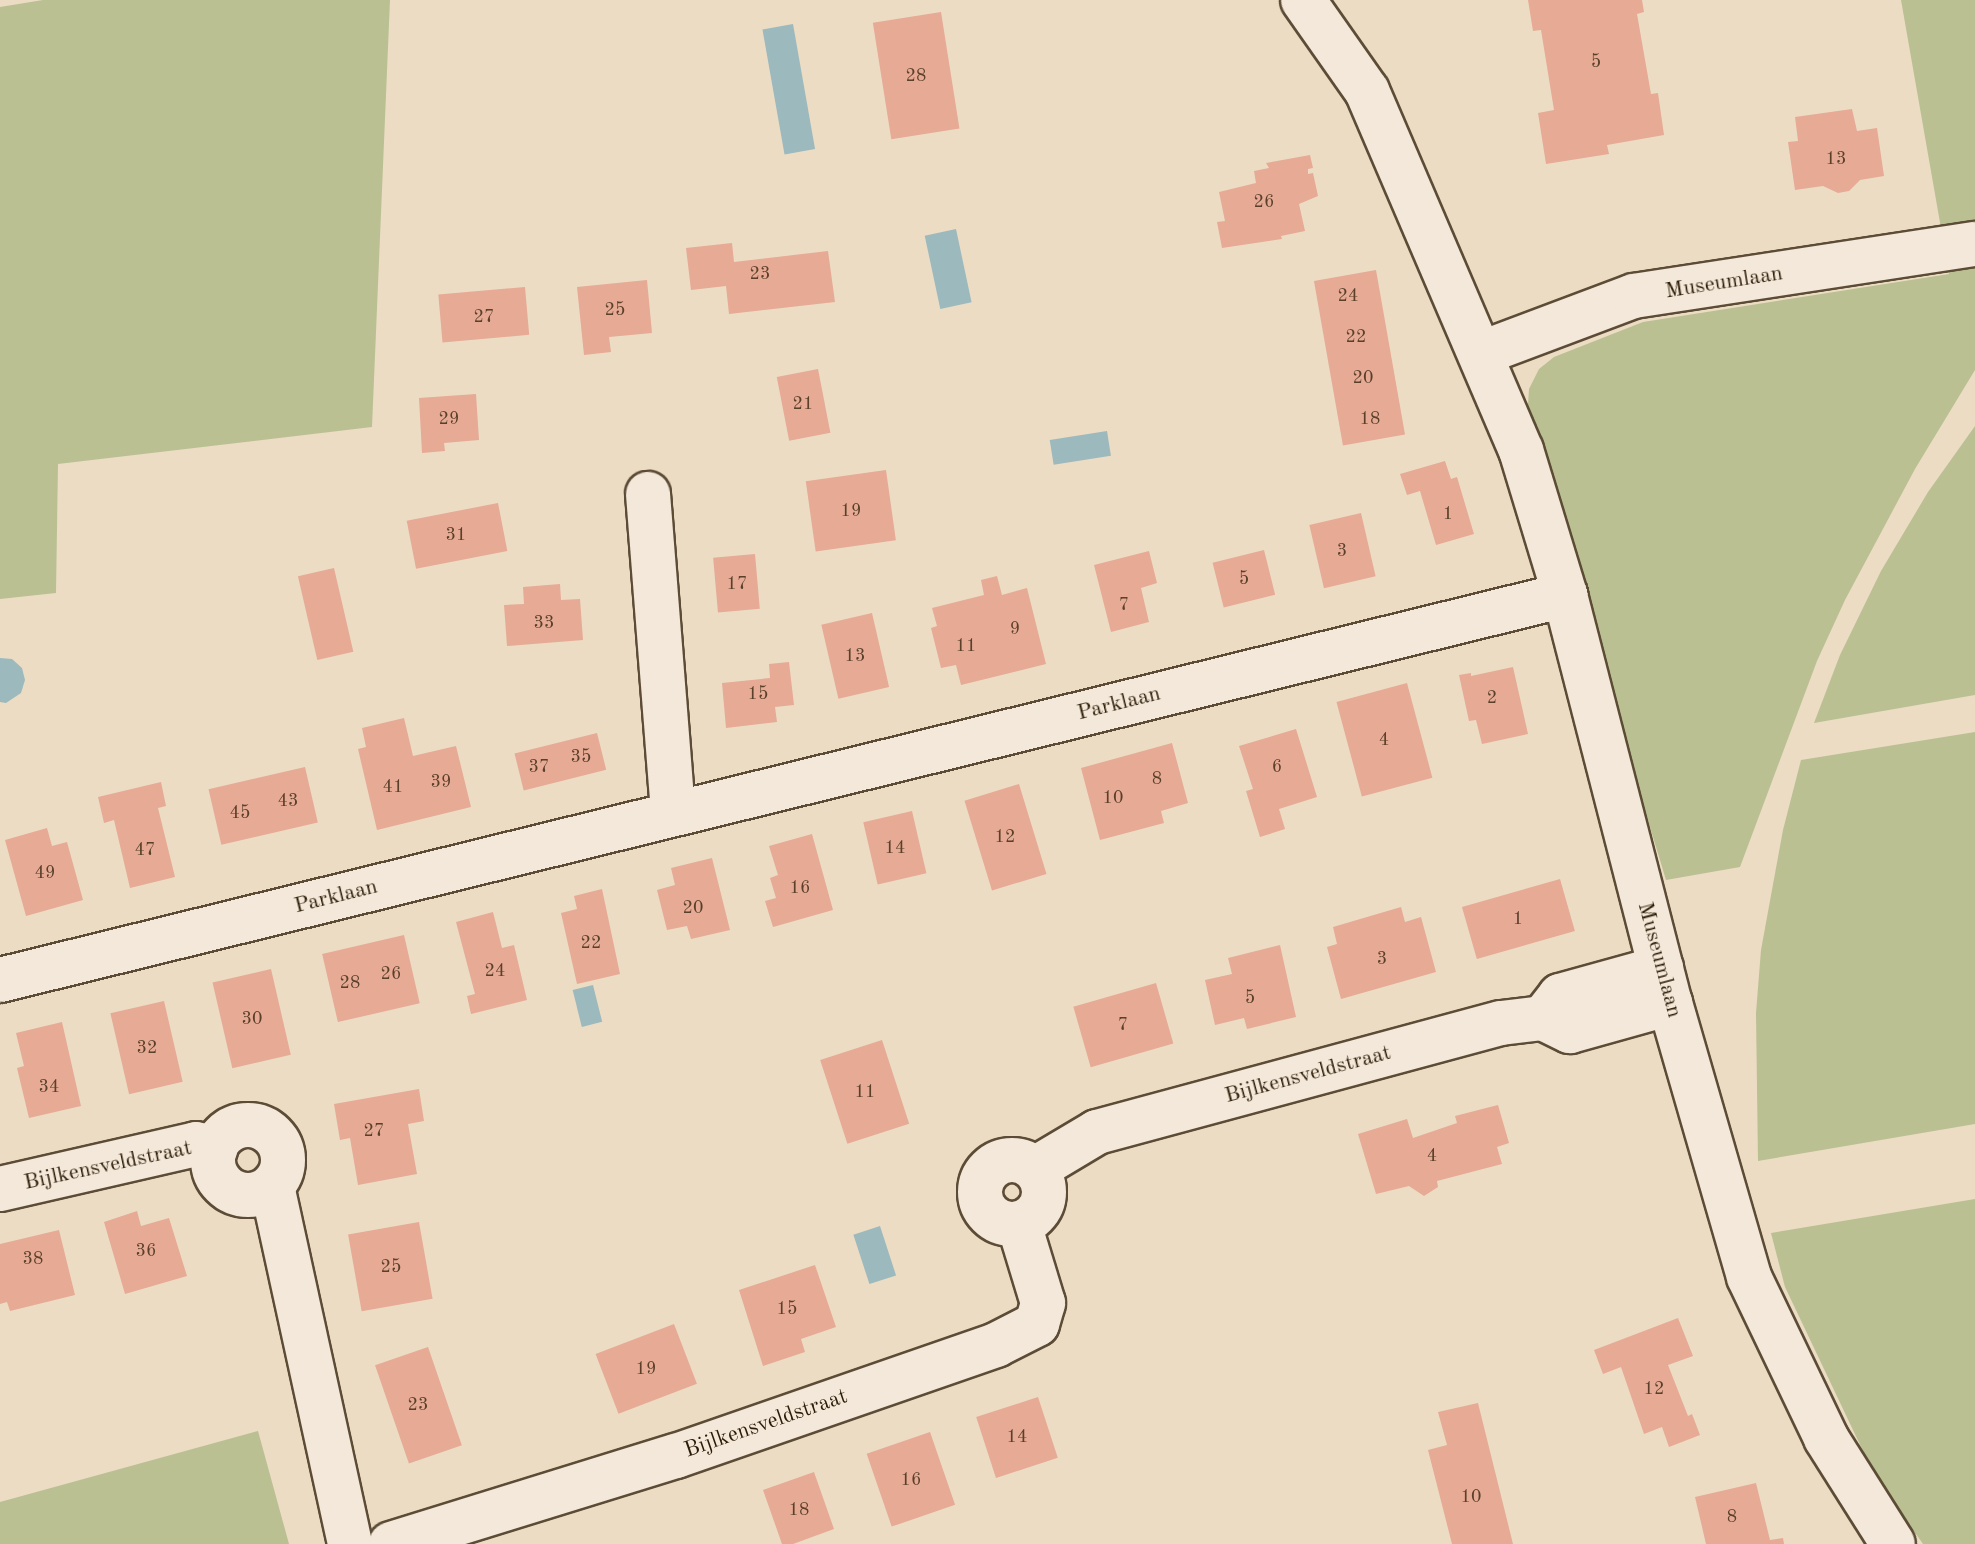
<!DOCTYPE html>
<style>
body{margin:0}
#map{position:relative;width:1975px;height:1544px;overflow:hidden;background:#ecdcc4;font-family:"Old Standard TT",serif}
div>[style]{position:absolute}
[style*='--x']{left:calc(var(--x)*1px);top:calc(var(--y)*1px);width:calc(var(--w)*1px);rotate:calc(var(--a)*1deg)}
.green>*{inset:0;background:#bac092}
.water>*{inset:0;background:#9cb9bd;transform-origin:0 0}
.building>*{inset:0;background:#e6aa95;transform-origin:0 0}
.roads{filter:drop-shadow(2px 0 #5c4c36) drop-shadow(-2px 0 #5c4c36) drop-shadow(0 2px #5c4c36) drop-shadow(0 -2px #5c4c36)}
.minor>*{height:44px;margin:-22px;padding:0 22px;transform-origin:22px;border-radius:22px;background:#f3e8d9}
.minor>.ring{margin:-22px;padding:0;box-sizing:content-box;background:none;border:44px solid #f3e8d9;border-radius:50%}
span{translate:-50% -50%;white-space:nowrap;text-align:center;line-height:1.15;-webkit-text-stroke:8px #f3e8d9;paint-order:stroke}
.number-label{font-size:18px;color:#5a402a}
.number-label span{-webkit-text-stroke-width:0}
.street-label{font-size:22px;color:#2c1c06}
</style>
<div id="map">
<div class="green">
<div style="clip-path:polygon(43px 0,390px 0,372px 427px,58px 464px,56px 593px,0 599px,0 7px)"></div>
<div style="clip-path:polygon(1901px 0,1975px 0,1975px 370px,1915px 469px,1845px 600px,1817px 661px,1740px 867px,1666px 880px,1527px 420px,1529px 389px,1539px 369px,1554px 357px,1643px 322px,1949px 274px)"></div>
<div style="clip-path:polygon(1975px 426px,1975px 695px,1814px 723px,1840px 655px,1881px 571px,1928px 492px)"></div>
<div style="clip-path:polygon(1975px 732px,1975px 1124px,1758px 1161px,1756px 1013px,1761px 950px,1783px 830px,1801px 760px)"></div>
<div style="clip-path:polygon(1975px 1199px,1975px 1544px,1923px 1544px,1873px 1472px,1785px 1287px,1771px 1233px)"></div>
<div style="clip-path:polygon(258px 1431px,289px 1544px,0 1544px,0 1502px)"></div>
</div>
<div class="water">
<div style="left:793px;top:24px;width:127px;height:31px;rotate:80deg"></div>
<div style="left:956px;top:229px;width:75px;height:32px;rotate:78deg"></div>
<div style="left:1107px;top:431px;width:25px;height:58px;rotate:81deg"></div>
<div style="clip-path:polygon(0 658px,12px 659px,22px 668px,25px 680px,21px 693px,6px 703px,0 702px)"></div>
<div style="left:593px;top:985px;width:38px;height:21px;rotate:76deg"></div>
<div style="left:880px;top:1226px;width:52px;height:28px;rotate:72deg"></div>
</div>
<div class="building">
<div style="clip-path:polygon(1528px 0,1642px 0,1644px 12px,1637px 14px,1651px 94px,1658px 93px,1664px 135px,1607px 145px,1609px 154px,1546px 164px,1538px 113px,1554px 110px,1541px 30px,1533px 31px)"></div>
<div style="left:941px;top:12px;width:118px;height:69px;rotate:81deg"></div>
<div style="clip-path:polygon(1852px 109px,1857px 131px,1877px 128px,1884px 176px,1860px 180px,1849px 191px,1838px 193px,1823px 186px,1795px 190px,1788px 142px,1798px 141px,1795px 117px)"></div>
<div style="clip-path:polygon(1310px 155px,1313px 168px,1308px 169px,1308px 174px,1313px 173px,1318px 196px,1299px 204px,1305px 231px,1281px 236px,1282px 239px,1222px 248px,1217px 222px,1225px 221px,1219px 192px,1256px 183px,1254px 171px,1269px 168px,1266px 163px)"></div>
<div style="clip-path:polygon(732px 243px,734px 262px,828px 251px,835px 302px,729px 314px,726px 286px,691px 290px,686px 248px)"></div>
<div style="left:1376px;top:270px;width:167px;height:63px;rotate:80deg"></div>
<div style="clip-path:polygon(647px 280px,652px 333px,609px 337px,611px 352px,584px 355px,577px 287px)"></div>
<div style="left:525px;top:287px;width:48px;height:87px;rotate:85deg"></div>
<div style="left:818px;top:369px;width:65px;height:42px;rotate:79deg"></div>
<div style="clip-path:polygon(476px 394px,479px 440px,444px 443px,445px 451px,422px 453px,419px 398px)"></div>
<div style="clip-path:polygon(1445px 461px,1451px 479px,1457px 477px,1474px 534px,1436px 545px,1420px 491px,1407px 495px,1400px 474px)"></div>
<div style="left:886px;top:470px;width:71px;height:81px;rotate:82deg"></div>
<div style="left:498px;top:503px;width:49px;height:93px;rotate:79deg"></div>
<div style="left:1361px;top:513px;width:65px;height:53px;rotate:77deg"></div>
<div style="left:1264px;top:550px;width:46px;height:53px;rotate:76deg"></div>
<div style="clip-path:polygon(1149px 551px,1157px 583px,1141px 588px,1149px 622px,1111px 632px,1094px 565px)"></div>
<div style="left:755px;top:554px;width:55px;height:42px;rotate:85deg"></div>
<div style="left:334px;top:568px;width:86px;height:37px;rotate:77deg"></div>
<div style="clip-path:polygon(997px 576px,1002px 595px,1027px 588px,1046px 664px,961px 685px,956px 665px,941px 668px,931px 628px,937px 626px,932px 608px,984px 595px,981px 580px)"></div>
<div style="clip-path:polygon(560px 584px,561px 600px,580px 599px,583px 640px,507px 646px,504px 605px,524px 604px,523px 587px)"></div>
<div style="left:872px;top:613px;width:76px;height:52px;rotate:77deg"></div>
<div style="clip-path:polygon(789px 662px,794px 705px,775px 707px,777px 722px,726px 728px,722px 683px,770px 678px,769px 664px)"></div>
<div style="clip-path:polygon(1513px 667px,1528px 734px,1482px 744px,1476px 720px,1469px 721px,1459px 675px,1471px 673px,1471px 676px)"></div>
<div style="left:1407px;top:683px;width:98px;height:73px;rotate:75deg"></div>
<div style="clip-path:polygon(404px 718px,413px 756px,456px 746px,471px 807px,377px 830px,358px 749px,366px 747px,362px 728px)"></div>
<div style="clip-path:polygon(1296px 729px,1317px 797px,1279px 809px,1285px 829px,1260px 837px,1246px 791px,1253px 789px,1239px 746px)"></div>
<div style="left:597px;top:733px;width:38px;height:85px;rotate:76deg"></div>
<div style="clip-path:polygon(1172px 743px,1188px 803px,1161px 811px,1164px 823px,1100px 840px,1081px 768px)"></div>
<div style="left:305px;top:767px;width:57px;height:99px;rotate:77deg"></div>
<div style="clip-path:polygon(161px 782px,166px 806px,158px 808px,175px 877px,130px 888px,114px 820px,104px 823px,98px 797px)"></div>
<div style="left:1019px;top:784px;width:94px;height:57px;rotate:73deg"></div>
<div style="left:912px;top:811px;width:64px;height:50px;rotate:77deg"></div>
<div style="clip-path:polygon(47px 828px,52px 846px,67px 842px,83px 900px,26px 916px,5px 840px)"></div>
<div style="clip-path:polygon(812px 834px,833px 910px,773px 927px,765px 901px,776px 898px,770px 878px,778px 875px,769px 846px)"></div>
<div style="clip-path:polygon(712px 858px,730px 930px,691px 939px,687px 926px,667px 930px,657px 890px,675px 885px,671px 868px)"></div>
<div style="left:1560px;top:879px;width:54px;height:102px;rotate:74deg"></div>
<div style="clip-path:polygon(602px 889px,620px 974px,577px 984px,561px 913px,577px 909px,574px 896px)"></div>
<div style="clip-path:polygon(1401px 907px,1405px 922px,1421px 917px,1436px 972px,1341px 999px,1327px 947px,1337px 944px,1333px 927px)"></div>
<div style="clip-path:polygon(493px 912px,502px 948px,514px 945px,527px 1000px,471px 1014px,467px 996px,475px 994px,456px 922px)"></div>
<div style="left:404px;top:935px;width:70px;height:84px;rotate:77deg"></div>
<div style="clip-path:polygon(1280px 945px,1296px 1017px,1247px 1029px,1244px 1018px,1215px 1025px,1205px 980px,1232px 974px,1228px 958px)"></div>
<div style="left:271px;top:969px;width:88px;height:60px;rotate:77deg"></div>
<div style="left:1156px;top:983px;width:63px;height:86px;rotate:74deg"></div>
<div style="left:164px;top:1001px;width:83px;height:55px;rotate:77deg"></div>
<div style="clip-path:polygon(62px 1022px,81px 1106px,29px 1118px,17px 1068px,24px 1066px,16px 1033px)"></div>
<div style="left:882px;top:1040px;width:88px;height:65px;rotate:72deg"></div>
<div style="clip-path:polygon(419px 1089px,424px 1121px,408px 1124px,417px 1174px,358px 1185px,350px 1138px,340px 1140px,334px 1104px)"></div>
<div style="clip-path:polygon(1498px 1105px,1509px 1143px,1497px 1147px,1502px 1164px,1437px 1181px,1438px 1187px,1424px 1196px,1409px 1186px,1376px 1194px,1358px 1134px,1407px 1119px,1413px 1138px,1457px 1123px,1455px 1116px)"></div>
<div style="clip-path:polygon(137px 1211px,141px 1226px,169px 1218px,187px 1276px,125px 1294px,104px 1222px)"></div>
<div style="left:419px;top:1222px;width:78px;height:72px;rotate:80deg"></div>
<div style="clip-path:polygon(59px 1230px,75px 1295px,10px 1311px,7px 1302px,0 1304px,0 1244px)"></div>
<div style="clip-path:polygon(815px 1265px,836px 1327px,801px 1339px,805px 1352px,763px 1366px,739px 1290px)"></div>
<div style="clip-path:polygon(1678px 1318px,1693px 1356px,1668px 1365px,1688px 1416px,1692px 1414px,1700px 1435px,1669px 1447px,1662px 1427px,1644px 1434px,1621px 1367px,1603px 1374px,1594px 1350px)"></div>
<div style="left:674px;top:1324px;width:64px;height:84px;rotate:69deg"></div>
<div style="left:428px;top:1347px;width:104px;height:56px;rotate:71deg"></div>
<div style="left:1038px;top:1397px;width:64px;height:65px;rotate:72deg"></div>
<div style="clip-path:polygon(1478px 1403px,1513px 1544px,1452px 1544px,1428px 1450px,1447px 1445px,1438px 1412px)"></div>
<div style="left:930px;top:1432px;width:77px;height:67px;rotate:71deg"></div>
<div style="clip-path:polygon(814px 1472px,834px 1529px,793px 1544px,782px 1544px,763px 1490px)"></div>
<div style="clip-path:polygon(1756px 1483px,1770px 1540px,1783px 1538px,1784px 1544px,1706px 1544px,1695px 1497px)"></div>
</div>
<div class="roads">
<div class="minor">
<div style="--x:1303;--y:0;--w:111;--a:54.9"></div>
<div style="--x:1367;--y:91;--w:391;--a:66.8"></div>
<div style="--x:1521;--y:450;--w:152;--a:73.1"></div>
<div style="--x:1565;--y:595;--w:421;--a:75.6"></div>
<div style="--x:1670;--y:1003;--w:285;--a:73.9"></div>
<div style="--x:1749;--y:1277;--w:178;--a:64.4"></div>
<div style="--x:1826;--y:1438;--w:125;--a:57.7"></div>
<div style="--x:1482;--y:353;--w:162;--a:-20.6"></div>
<div style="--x:1634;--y:296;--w:345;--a:-8.7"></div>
<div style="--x:648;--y:494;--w:320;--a:85.5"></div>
<div style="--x:0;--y:980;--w:1612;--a:-13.82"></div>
<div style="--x:1543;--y:1018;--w:30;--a:26"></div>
<div style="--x:1570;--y:1031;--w:104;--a:-15.6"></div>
<div class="ring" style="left:213px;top:1125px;width:26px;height:26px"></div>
<div class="ring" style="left:980px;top:1160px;width:20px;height:20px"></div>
<div style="--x:1035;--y:1169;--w:72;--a:-30.8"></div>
<div style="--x:1097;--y:1132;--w:418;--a:-15.1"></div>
<div style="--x:1501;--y:1023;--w:42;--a:-6.8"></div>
<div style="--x:1543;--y:1018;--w:28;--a:-52"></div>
<div style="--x:1560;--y:996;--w:105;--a:-15.5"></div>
<div style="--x:272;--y:1186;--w:366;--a:77.7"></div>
<div style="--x:0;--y:1189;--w:201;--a:-12.9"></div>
<div style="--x:196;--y:1144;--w:20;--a:15"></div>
<div style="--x:391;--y:1544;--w:298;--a:-17.2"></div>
<div style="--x:676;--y:1456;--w:339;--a:-19.1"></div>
<div style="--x:996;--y:1345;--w:46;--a:-27.1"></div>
<div style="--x:1037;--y:1324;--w:22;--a:-74"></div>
<div style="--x:1043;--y:1303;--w:83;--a:-106.9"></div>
</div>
</div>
<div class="number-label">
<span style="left:1596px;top:62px">5</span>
<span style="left:916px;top:76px">28</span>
<span style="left:1836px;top:159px">13</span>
<span style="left:1264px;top:202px">26</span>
<span style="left:760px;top:274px">23</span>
<span style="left:1348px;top:296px">24</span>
<span style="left:615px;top:310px">25</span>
<span style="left:484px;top:317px">27</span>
<span style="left:1356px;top:337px">22</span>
<span style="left:1363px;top:378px">20</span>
<span style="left:803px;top:404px">21</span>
<span style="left:449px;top:419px">29</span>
<span style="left:1370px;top:419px">18</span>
<span style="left:851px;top:511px">19</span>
<span style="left:1448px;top:514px">1</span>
<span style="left:456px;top:535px">31</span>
<span style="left:1342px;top:551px">3</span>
<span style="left:1244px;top:579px">5</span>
<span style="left:737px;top:584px">17</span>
<span style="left:1124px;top:605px">7</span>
<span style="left:544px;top:623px">33</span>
<span style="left:1015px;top:629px">9</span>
<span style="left:966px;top:646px">11</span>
<span style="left:855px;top:656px">13</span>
<span style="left:758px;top:694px">15</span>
<span style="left:1492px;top:698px">2</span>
<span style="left:1384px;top:740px">4</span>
<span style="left:581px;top:757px">35</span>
<span style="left:539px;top:767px">37</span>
<span style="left:1277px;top:767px">6</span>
<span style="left:1157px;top:779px">8</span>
<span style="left:441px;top:782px">39</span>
<span style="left:393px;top:787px">41</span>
<span style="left:1113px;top:798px">10</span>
<span style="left:288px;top:801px">43</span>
<span style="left:240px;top:813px">45</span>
<span style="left:1005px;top:837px">12</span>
<span style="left:895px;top:848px">14</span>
<span style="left:145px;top:850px">47</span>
<span style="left:45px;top:873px">49</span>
<span style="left:800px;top:888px">16</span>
<span style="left:693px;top:908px">20</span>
<span style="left:1518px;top:919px">1</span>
<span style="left:591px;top:943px">22</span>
<span style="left:1382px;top:959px">3</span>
<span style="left:495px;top:971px">24</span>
<span style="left:391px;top:974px">26</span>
<span style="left:350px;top:983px">28</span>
<span style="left:1250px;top:998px">5</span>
<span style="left:252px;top:1019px">30</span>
<span style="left:1123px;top:1025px">7</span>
<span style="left:147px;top:1048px">32</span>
<span style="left:49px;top:1087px">34</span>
<span style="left:865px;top:1092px">11</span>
<span style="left:374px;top:1131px">27</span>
<span style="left:1432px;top:1156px">4</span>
<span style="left:146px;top:1251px">36</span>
<span style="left:33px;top:1259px">38</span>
<span style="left:391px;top:1267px">25</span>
<span style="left:787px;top:1309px">15</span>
<span style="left:646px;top:1369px">19</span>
<span style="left:1654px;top:1389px">12</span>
<span style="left:418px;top:1405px">23</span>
<span style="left:1017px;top:1437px">14</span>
<span style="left:911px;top:1480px">16</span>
<span style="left:1471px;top:1497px">10</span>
<span style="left:799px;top:1510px">18</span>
<span style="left:1732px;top:1517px">8</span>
</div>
<div class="street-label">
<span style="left:1724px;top:283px;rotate:-9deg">Museumlaan</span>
<span style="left:1119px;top:704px;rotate:-14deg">Parklaan</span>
<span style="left:336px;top:897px;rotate:-14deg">Parklaan</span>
<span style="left:1659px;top:960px;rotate:75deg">Museumlaan</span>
<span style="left:1308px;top:1075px;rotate:-15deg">Bijlkensveldstraat</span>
<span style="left:108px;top:1166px;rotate:-12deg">Bijlkensveldstraat</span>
<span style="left:766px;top:1424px;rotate:-19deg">Bijlkensveldstraat</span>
</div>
</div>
